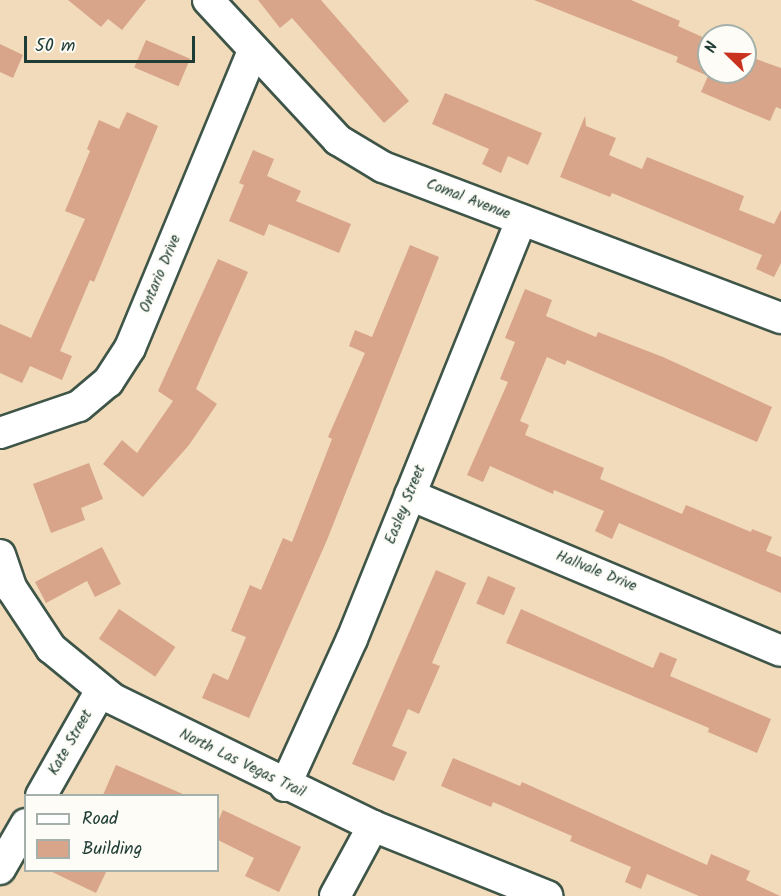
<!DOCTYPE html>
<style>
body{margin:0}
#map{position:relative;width:781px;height:896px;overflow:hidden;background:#f1dbba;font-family:Kalam,sans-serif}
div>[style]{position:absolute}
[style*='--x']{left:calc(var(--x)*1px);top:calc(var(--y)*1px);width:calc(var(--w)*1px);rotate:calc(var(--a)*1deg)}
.building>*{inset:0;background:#d8a58a;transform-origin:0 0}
.roads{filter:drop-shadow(2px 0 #3e5548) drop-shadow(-2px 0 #3e5548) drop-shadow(0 2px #3e5548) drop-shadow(0 -2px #3e5548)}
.minor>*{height:30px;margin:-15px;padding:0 15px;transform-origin:15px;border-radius:15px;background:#fff}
span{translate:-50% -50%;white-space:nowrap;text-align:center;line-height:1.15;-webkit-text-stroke:5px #fdfcf7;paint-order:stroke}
.street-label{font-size:15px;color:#1f3d34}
.legend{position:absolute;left:24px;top:794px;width:195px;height:78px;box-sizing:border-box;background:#fdfcf7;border:2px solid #a4b0a9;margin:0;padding:8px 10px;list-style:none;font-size:18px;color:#1f3d34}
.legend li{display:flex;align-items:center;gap:12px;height:30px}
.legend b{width:30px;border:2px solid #a4b0a9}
.north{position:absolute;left:697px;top:24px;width:60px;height:60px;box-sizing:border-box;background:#fdfcf7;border:2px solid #a4b0a9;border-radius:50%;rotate:293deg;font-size:16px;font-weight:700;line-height:24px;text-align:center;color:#1f3d34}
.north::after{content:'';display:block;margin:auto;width:21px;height:27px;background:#c8321e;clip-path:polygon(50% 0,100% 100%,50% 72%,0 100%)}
.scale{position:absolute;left:24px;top:36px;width:171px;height:27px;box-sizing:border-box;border:3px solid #1f3d34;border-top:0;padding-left:8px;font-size:18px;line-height:21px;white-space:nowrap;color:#1f3d34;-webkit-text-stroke:4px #fdfcf7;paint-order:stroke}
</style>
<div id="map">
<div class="building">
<div style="clip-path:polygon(68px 0,146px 0,122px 30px,108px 19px,101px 27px)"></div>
<div style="clip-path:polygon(258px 0,321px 0,409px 101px,384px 123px,292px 18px,280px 28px)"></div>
<div style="clip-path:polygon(534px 0,631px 0,680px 21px,678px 26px,709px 40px,709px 74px,745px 72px,745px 55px,781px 68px,781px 109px,776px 107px,770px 121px,736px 107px,701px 92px,708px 76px,676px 62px,678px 57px)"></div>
<div style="left:146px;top:40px;width:48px;height:30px;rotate:23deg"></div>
<div style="clip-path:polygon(0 44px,23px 55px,13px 78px,0 72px)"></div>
<div style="clip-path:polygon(445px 93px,542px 133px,528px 165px,508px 156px,501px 173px,482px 164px,489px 149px,432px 124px)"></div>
<div style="clip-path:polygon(127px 112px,158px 126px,94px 282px,90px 280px,60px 351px,72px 356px,62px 380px,30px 366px,22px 383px,0 373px,0 324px,31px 338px,85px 219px,65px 211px,90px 151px,87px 149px,99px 120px,119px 129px)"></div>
<div style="clip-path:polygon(585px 116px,586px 126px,616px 138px,609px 155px,642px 169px,647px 157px,744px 196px,739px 210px,774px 224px,781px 210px,781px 263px,774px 277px,756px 269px,762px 255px,612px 193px,610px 197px,560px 177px)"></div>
<div style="clip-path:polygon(253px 150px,274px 159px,267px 176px,301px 191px,296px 201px,351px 224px,339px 253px,269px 224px,264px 236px,229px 221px,244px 185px,239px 183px)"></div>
<div style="clip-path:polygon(410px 245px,439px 257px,327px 540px,249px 718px,202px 698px,213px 673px,228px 680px,246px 637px,231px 631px,250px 585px,261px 590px,283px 538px,292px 542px,332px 439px,328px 437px,365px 353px,349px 346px,355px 330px,372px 337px)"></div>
<div style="clip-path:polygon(218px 259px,248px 272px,196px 389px,217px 404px,189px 445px,143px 497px,103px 464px,122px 440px,137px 453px,173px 401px,158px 391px)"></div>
<div style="clip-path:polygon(525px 289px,552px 300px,546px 316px,596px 337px,598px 332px,663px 357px,772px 407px,757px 442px,567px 360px,565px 365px,547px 357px,520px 421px,529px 425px,525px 435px,604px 468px,600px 479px,682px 514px,686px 505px,751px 532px,752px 529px,772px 537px,766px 551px,781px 557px,781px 593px,619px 523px,612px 539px,595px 531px,604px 511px,554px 490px,553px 494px,490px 466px,483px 482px,467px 475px,508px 382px,500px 379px,515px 342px,505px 338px)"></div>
<div style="clip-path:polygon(89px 463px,103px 499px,81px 508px,85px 520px,51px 533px,33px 484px)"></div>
<div style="clip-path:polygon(102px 547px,121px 584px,95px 597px,87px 581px,46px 603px,35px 582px)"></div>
<div style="clip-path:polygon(436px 570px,466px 583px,432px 663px,440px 666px,419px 714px,408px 709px,392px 746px,407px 752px,394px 781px,352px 764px)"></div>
<div style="left:488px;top:576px;width:30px;height:30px;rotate:23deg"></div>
<div style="left:119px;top:609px;width:68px;height:36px;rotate:34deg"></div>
<div style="clip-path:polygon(521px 609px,653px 668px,660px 652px,677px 659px,670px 676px,771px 719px,757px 753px,708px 732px,709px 728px,506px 643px)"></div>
<div style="clip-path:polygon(453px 758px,520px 786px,522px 782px,707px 865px,711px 854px,750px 871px,746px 880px,780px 896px,699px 896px,647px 874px,641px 889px,625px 882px,631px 867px,570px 841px,572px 836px,493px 802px,491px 807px,441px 786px)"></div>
<div style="clip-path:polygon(116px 765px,185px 795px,103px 795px)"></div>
<div style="clip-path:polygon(223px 810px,301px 847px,279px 892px,245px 876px,254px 858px,218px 840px,218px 821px)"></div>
<div style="clip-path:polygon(48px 870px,107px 870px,96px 893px)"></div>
</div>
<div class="roads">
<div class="minor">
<div style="--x:208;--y:0;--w:191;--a:47.1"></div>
<div style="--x:338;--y:140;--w:52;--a:31"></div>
<div style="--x:383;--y:167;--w:426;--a:20.8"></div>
<div style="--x:0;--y:433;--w:83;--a:-18.9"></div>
<div style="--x:79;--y:406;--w:38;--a:-40"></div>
<div style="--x:108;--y:382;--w:40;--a:-57.1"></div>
<div style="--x:130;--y:348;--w:321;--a:-67.5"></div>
<div style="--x:410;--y:495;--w:402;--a:22.8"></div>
<div style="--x:0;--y:555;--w:36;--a:71"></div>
<div style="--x:12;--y:589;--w:71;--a:56.5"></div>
<div style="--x:51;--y:648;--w:80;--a:39.4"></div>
<div style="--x:113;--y:699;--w:289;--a:26"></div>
<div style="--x:373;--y:826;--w:188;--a:21.9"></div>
<div style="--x:285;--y:786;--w:162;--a:-65.5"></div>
<div style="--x:352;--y:639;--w:452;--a:-68"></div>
<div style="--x:41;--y:796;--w:122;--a:-60.5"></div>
<div style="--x:0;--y:869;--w:52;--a:-60"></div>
<div style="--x:335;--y:896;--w:80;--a:-61.5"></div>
</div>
</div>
<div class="street-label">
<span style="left:468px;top:200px;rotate:21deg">Comal Avenue</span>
<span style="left:161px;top:274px;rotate:-67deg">Ontario Drive</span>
<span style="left:406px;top:505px;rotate:-68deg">Easley Street</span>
<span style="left:596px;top:572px;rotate:22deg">Hallvale Drive</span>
<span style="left:71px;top:743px;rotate:-60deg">Kate Street</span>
<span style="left:242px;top:764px;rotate:26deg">North Las Vegas Trail</span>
</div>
<ul class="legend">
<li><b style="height:8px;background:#fff"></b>Road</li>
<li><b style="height:16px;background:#d8a58a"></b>Building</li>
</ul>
<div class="north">N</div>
<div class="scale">50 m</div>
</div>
